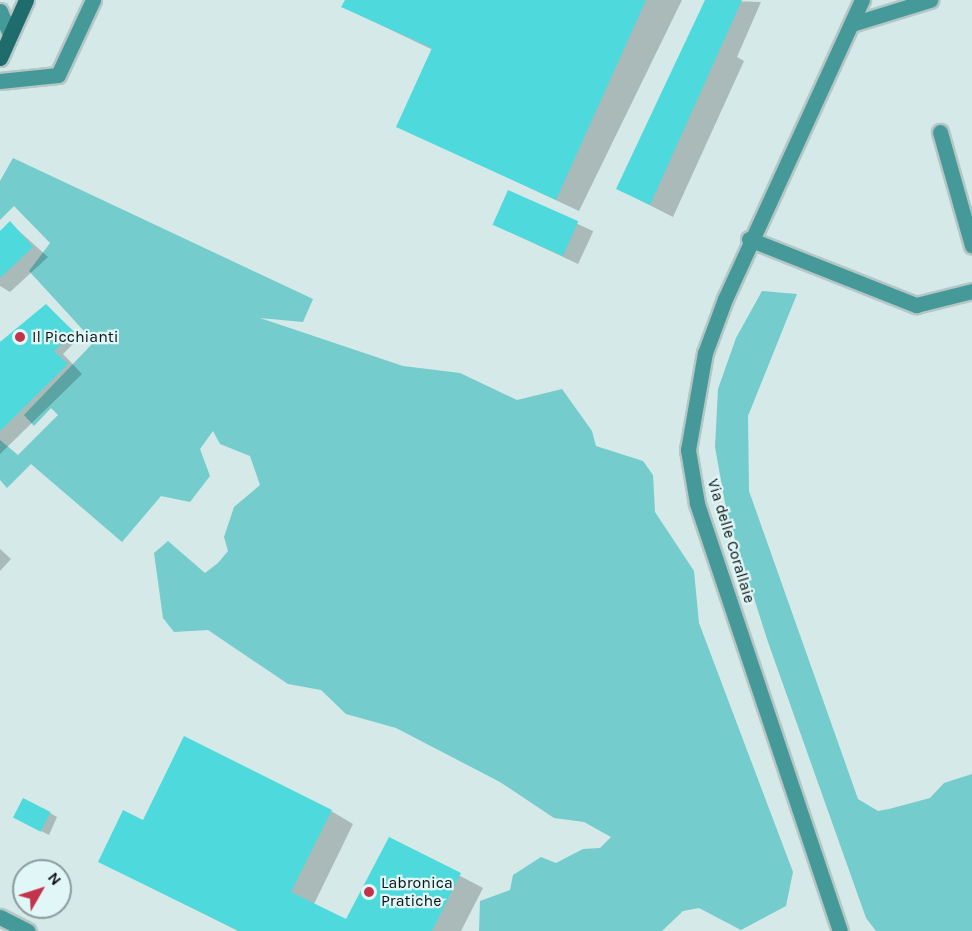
<!DOCTYPE html>
<style>
body{margin:0}
#map{position:relative;width:972px;height:931px;overflow:hidden;background:#d4e9e8;font-family:Karla,sans-serif}
div>[style]{position:absolute}
[style*='--x']{left:calc(var(--x)*1px);top:calc(var(--y)*1px);width:calc(var(--w)*1px);rotate:calc(var(--a)*1deg)}
.green>*{inset:0;background:#74cccd}
.shadow>*{inset:0;background:#0003;transform-origin:0 0}
.building>*{inset:0;background:#4edadc;transform-origin:0 0}
.roads{filter:drop-shadow(2px 0 #b4c7c6) drop-shadow(-2px 0 #b4c7c6) drop-shadow(0 2px #b4c7c6) drop-shadow(0 -2px #b4c7c6)}
.lane>*{height:15px;margin:-7.5px;padding:0 7.5px;transform-origin:7.5px;border-radius:7.5px;background:#469999}
.street>*{height:15px;margin:-7.5px;padding:0 7.5px;transform-origin:7.5px;border-radius:7.5px;background:#469999}
.secondary>*{height:15px;margin:-7.5px;padding:0 7.5px;transform-origin:7.5px;border-radius:7.5px;background:#1e6c6c}
.dots>*{width:16px;height:16px;translate:-50% -50%;box-sizing:border-box;border:3px solid #e1f6f6;border-radius:50%}
span{translate:-50% -50%;white-space:nowrap;text-align:center;line-height:1.15;-webkit-text-stroke:4.5px #e1f6f6;paint-order:stroke}
.poi-label{font-size:16px;color:#0c1313}
.left{translate:0 -50%;text-align:left}
.street-label{font-size:16px;color:#0c1313}
.north{position:absolute;left:12px;top:859px;width:60px;height:60px;box-sizing:border-box;background:#e1f6f6;border:2px solid #8c9b9b;border-radius:50%;rotate:51deg;font-size:16px;font-weight:700;line-height:24px;text-align:center;color:#0c1313}
.north::after{content:'';display:block;margin:auto;width:21px;height:27px;background:#c3334b;clip-path:polygon(50% 0,100% 100%,50% 72%,0 100%)}
</style>
<div id="map">
<div class="green">
<div style="clip-path:polygon(13px 158px,313px 299px,303px 322px,260px 318px,403px 366px,460px 373px,517px 400px,562px 389px,592px 431px,596px 446px,643px 461px,653px 475px,655px 512px,694px 571px,699px 623px,793px 872px,786px 906px,741px 930px,699px 908px,683px 911px,662px 931px,479px 931px,480px 901px,510px 890px,513px 875px,541px 857px,556px 863px,583px 849px,600px 848px,611px 837px,584px 822px,554px 818px,500px 782px,396px 728px,346px 714px,321px 690px,288px 684px,208px 630px,174px 632px,163px 618px,154px 553px,168px 541px,205px 573px,218px 563px,228px 551px,224px 537px,234px 507px,260px 485px,250px 456px,220px 444px,213px 431px,200px 449px,210px 476px,190px 502px,161px 496px,122px 542px,31px 464px,7px 488px,0 480px,0 440px,18px 455px,58px 415px,51px 408px,34px 426px,24px 415px,94px 342px,29px 271px,50px 243px,14px 206px,0 220px,0 181px)"></div>
<div style="clip-path:polygon(762px 291px,797px 294px,748px 416px,749px 491px,858px 799px,878px 811px,889px 809px,930px 798px,944px 783px,972px 774px,972px 931px,876px 931px,866px 918px,768px 642px,727px 514px,715px 447px,718px 389px,736px 338px)"></div>
</div>
<div class="shadow">
<div style="clip-path:polygon(346px 0,682px 0,579px 211px,398px 126px,433px 50px,343px 7px)"></div>
<div style="clip-path:polygon(706px 0,761px 2px,737px 57px,744px 61px,673px 217px,618px 189px)"></div>
<div style="left:509px;top:192px;width:93px;height:36px;rotate:25deg"></div>
<div style="clip-path:polygon(10px 223px,48px 257px,10px 292px,0 286px,0 233px)"></div>
<div style="clip-path:polygon(46px 306px,80px 337px,63px 354px,82px 374px,0 454px,0 344px)"></div>
<div style="clip-path:polygon(0 549px,11px 559px,0 571px)"></div>
<div style="clip-path:polygon(331px 811px,353px 824px,314px 904px,347px 921px,390px 839px,483px 888px,461px 931px,238px 931px,100px 862px,144px 822px)"></div>
<div style="clip-path:polygon(50px 813px,57px 817px,49px 835px,22px 821px)"></div>
</div>
<div class="building">
<div style="clip-path:polygon(345px 0,646px 0,556px 200px,396px 127px,432px 48px,341px 7px)"></div>
<div style="clip-path:polygon(705px 0,742px 0,650px 205px,616px 189px)"></div>
<div style="left:508px;top:190px;width:77px;height:38px;rotate:24deg"></div>
<div style="clip-path:polygon(10px 221px,33px 247px,0 278px,0 231px)"></div>
<div style="clip-path:polygon(46px 304px,74px 332px,54px 351px,68px 364px,0 431px,0 342px)"></div>
<div style="clip-path:polygon(184px 736px,332px 810px,291px 892px,346px 919px,389px 837px,461px 873px,432px 931px,239px 931px,98px 862px,123px 810px,143px 820px)"></div>
<div style="left:23px;top:798px;width:31px;height:22px;rotate:27deg"></div>
</div>
<div class="roads">
<div class="lane">
<div style="--x:0;--y:11;--w:26;--a:67"></div>
<div style="--x:0;--y:81;--w:58;--a:-5.9"></div>
<div style="--x:58;--y:75;--w:83;--a:-65"></div>
<div style="--x:940;--y:132;--w:118;--a:74.3"></div>
<div style="--x:749;--y:239;--w:180;--a:21.6"></div>
<div style="--x:916;--y:305;--w:58;--a:-14"></div>
</div>
<div class="street">
<div style="--x:852;--y:24;--w:82;--a:-17.1"></div>
<div style="--x:0;--y:917;--w:31;--a:27"></div>
<div style="--x:840;--y:931;--w:451;--a:-108.5"></div>
<div style="--x:697;--y:503;--w:54;--a:-99.6"></div>
<div style="--x:688;--y:450;--w:98;--a:-80.1"></div>
<div style="--x:705;--y:353;--w:58;--a:-69.7"></div>
<div style="--x:725;--y:299;--w:329;--a:-65.4"></div>
</div>
<div class="secondary">
<div style="--x:0;--y:58;--w:64;--a:-65.9"></div>
</div>
</div>
<div class="dots">
<div style="left:20px;top:337px;background:#c3334b"></div>
<div style="left:369px;top:892px;background:#c3334b"></div>
</div>
<div class="poi-label">
<span class="left" style="left:32px;top:337px">Il Picchianti</span>
<span class="left" style="left:381px;top:892px">Labronica<br>Pratiche</span>
</div>
<div class="street-label">
<span style="left:731px;top:541px;rotate:73deg">Via delle Corallaie</span>
</div>
<div class="north">N</div>
</div>
